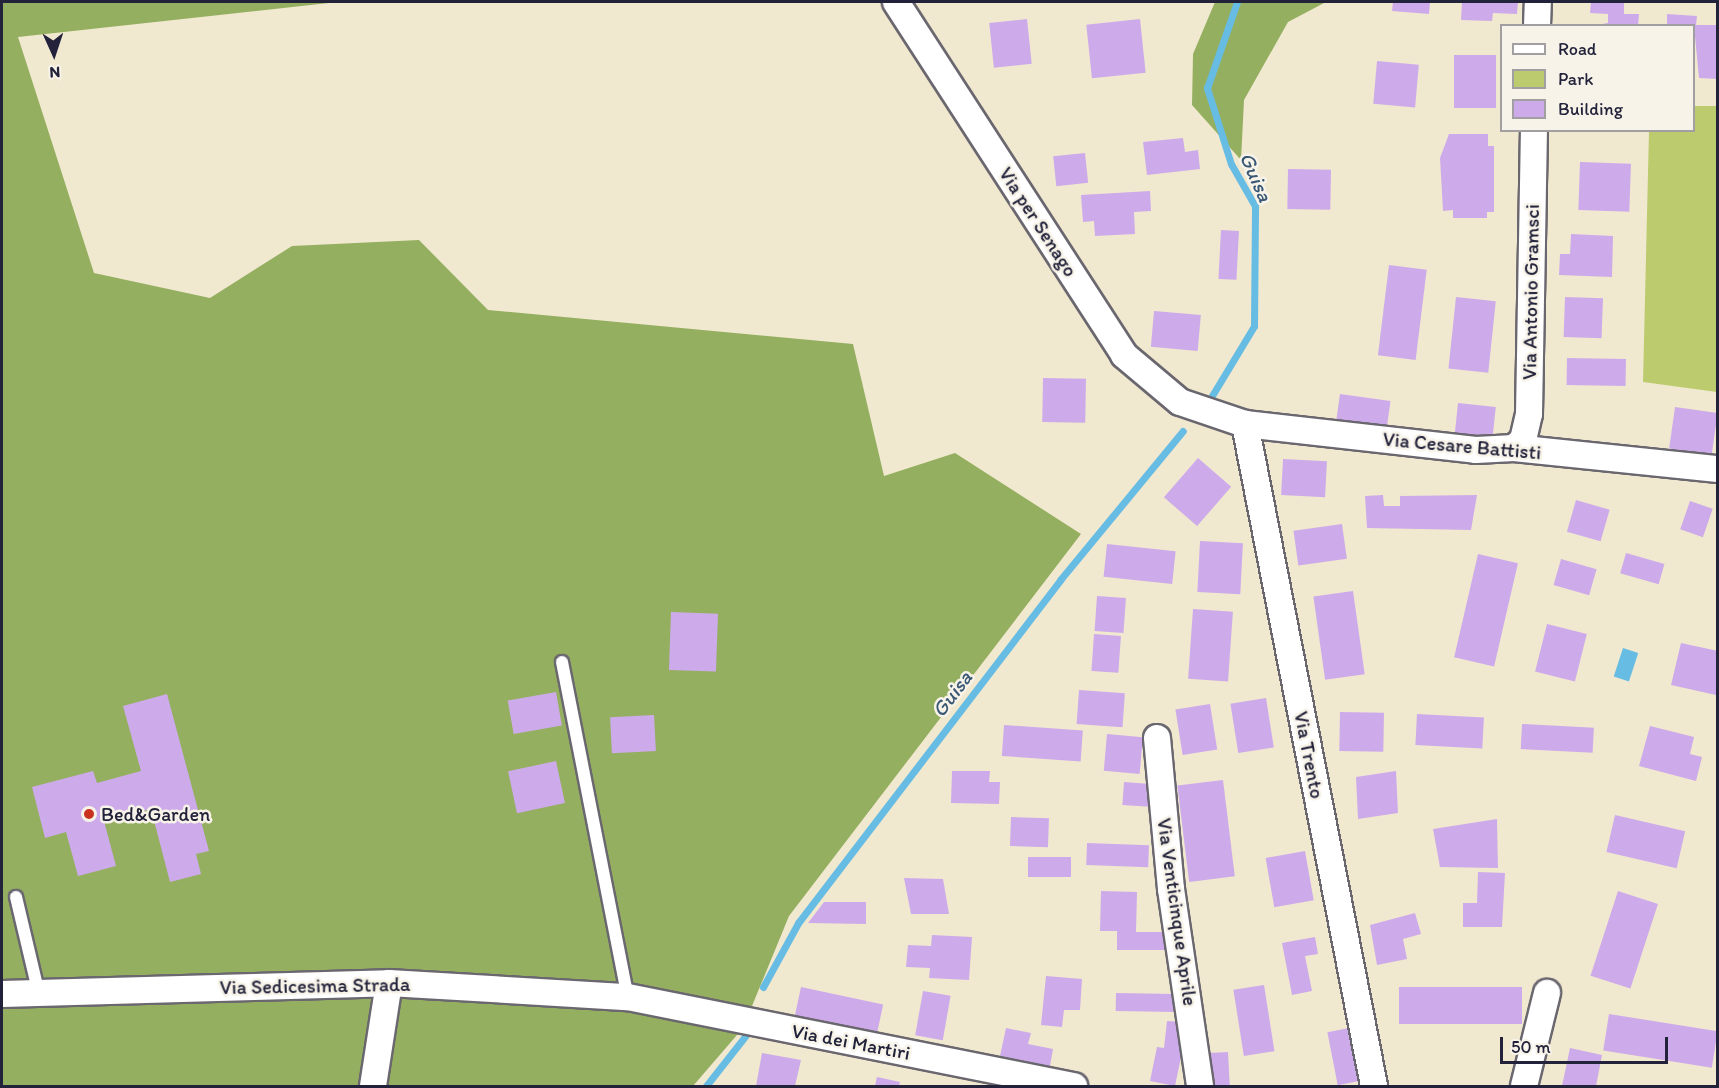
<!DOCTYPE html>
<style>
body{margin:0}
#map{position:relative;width:1719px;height:1088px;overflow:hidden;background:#f1e8d0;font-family:Itim,sans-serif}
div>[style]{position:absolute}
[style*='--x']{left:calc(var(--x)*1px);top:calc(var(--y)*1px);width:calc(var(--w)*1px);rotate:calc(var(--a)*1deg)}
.green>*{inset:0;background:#bccb6e}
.forest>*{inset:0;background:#95af61}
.water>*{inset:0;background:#67bce3;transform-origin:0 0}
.stream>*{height:7px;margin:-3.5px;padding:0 3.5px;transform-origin:3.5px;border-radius:3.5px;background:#67bce3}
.building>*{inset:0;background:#cdabea;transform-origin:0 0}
.roads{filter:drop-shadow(2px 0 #6a676f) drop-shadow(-2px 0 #6a676f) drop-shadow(0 2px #6a676f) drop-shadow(0 -2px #6a676f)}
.lane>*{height:12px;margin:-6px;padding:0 6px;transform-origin:6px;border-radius:6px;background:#fff}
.street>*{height:26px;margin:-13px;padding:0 13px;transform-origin:13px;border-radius:13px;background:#fff}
.dots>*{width:16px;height:16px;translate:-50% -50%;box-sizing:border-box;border:3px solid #f7f3e8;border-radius:50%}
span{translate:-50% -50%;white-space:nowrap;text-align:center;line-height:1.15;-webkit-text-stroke:5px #f7f3e8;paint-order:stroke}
.street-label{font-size:20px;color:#22223b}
.poi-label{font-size:20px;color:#22223b}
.left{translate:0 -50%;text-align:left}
.water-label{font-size:21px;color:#3a5876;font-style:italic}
.frame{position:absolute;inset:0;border:3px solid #22223b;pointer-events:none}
.legend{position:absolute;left:1500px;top:24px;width:195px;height:108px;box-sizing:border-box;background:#f7f3e8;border:2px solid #a29fa3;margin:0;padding:8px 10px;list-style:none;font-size:18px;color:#22223b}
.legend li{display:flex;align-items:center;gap:12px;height:30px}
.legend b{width:30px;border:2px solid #a29fa3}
.north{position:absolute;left:24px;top:24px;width:60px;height:60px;-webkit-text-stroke:4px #f7f3e8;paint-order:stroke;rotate:177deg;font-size:16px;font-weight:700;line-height:24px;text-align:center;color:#22223b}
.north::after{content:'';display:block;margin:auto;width:21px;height:27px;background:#22223b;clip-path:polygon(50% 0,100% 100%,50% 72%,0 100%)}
.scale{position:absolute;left:1500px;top:1037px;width:168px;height:27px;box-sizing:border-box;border:3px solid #22223b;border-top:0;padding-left:8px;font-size:18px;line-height:21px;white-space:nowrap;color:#22223b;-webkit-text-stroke:4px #f7f3e8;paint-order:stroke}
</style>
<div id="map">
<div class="green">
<div style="clip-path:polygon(1694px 106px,1717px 106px,1717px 392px,1643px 382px,1649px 131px,1694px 130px)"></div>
</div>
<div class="forest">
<div style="clip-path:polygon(2px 2px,338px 2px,18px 37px,94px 273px,210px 298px,292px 246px,419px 240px,488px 310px,853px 344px,884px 476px,955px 453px,1081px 534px,789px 916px,743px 1028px,693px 1086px,2px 1086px)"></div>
<div style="clip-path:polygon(1215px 2px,1326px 2px,1288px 22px,1244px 100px,1241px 160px,1192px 105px,1193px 54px)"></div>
</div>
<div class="water">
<div style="left:1623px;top:648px;width:16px;height:30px;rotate:18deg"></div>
</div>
<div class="stream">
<div style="--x:1210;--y:399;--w:85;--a:-58.9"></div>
<div style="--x:1254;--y:326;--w:120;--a:-89.5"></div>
<div style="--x:1255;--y:206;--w:48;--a:-119.7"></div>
<div style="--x:1231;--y:164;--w:80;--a:-107.5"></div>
<div style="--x:1207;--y:88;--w:91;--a:-70.8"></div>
<div style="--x:763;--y:987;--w:73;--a:-61.3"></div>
<div style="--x:798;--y:923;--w:432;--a:-52.6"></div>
<div style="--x:1060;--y:580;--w:193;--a:-50.5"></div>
<div style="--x:706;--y:1086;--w:71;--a:-51.8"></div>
</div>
<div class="building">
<div style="clip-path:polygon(1393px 2px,1430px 2px,1429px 14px,1392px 11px)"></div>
<div style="clip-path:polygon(1462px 2px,1518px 2px,1517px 14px,1493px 13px,1492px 21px,1461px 20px)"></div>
<div style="clip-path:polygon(1591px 2px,1624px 2px,1624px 14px,1639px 14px,1638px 26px,1591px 26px,1608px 23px,1608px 14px,1590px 13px)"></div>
<div style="clip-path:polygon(1667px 14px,1697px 16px,1696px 25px,1718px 25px,1718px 79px,1699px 78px,1694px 26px,1667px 26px)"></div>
<div style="left:1027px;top:19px;width:45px;height:38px;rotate:84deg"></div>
<div style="left:1140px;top:19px;width:54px;height:54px;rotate:84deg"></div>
<div style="left:1454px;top:55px;width:42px;height:53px"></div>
<div style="left:1377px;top:61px;width:42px;height:43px;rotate:5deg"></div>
<div style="clip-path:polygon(1449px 134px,1488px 134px,1488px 146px,1494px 146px,1494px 212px,1487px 212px,1487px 218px,1453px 218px,1453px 210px,1443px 211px,1440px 158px)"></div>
<div style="clip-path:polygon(1183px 138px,1185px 152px,1198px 150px,1200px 169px,1147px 175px,1143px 142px)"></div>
<div style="left:1085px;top:153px;width:30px;height:32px;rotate:84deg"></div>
<div style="left:1580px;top:162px;width:51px;height:48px;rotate:2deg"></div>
<div style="left:1288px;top:169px;width:43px;height:40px;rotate:1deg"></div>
<div style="clip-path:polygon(1150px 191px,1151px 211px,1134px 212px,1135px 234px,1095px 236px,1094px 221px,1083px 222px,1081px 195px)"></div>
<div style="left:1221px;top:230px;width:18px;height:49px;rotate:3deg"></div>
<div style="clip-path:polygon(1571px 234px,1613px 236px,1612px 277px,1559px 275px,1560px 254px,1570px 254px)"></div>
<div style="left:1389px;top:265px;width:38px;height:91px;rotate:7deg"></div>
<div style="left:1456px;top:297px;width:40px;height:72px;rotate:6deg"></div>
<div style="left:1565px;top:297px;width:38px;height:40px;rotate:2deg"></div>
<div style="left:1154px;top:311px;width:47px;height:36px;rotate:5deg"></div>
<div style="left:1567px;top:358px;width:59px;height:27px;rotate:1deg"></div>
<div style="left:1043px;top:378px;width:43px;height:44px;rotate:1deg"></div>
<div style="left:1340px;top:394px;width:51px;height:28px;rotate:8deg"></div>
<div style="left:1458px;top:403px;width:38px;height:34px;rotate:6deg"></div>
<div style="left:1675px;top:407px;width:43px;height:42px;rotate:8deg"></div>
<div style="left:1198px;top:458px;width:44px;height:52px;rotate:41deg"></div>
<div style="left:1283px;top:459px;width:44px;height:36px;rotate:3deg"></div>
<div style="clip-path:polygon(1383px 495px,1384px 506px,1400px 506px,1400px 496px,1477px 495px,1471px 530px,1367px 528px,1365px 496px)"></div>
<div style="left:1576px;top:500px;width:35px;height:33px;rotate:16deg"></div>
<div style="left:1690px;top:501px;width:24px;height:30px;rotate:19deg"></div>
<div style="left:1342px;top:524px;width:35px;height:49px;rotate:82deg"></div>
<div style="left:1200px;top:541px;width:43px;height:51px;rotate:3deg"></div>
<div style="left:1107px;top:544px;width:69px;height:33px;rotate:6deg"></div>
<div style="left:1626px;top:553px;width:40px;height:21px;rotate:16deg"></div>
<div style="left:1478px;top:554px;width:41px;height:106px;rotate:13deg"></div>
<div style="left:1561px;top:559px;width:37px;height:27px;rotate:16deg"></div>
<div style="left:1353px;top:591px;width:84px;height:40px;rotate:82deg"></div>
<div style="left:1097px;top:596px;width:29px;height:35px;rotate:4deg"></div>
<div style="left:1193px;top:609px;width:40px;height:70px;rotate:4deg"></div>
<div style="left:671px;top:612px;width:47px;height:58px;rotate:2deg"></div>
<div style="left:1547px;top:624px;width:41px;height:49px;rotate:14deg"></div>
<div style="left:1094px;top:634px;width:27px;height:37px;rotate:4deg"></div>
<div style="clip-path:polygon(1681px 643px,1718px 651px,1716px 695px,1671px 685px)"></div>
<div style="left:1079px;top:690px;width:46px;height:34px;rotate:4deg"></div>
<div style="left:556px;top:692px;width:34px;height:49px;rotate:80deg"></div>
<div style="clip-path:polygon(167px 694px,209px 851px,196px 854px,201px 874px,170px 882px,151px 809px,104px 821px,116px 866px,78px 876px,66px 832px,45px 838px,32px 787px,93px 771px,97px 783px,141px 771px,123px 706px)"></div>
<div style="left:1266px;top:698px;width:50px;height:36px;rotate:81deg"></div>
<div style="left:1210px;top:704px;width:46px;height:35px;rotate:81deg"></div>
<div style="left:1340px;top:712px;width:44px;height:39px;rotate:1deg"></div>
<div style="left:1417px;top:714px;width:67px;height:31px;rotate:3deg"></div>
<div style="left:654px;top:715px;width:36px;height:44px;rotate:87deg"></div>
<div style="left:1522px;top:724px;width:72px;height:25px;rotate:3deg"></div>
<div style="left:1004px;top:725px;width:79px;height:31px;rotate:4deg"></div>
<div style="clip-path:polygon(1650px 726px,1694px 737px,1690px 754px,1702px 757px,1696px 781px,1639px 766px)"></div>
<div style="left:1107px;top:734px;width:36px;height:37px;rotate:5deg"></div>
<div style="left:556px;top:761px;width:43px;height:49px;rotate:78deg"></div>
<div style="clip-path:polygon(952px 771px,990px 771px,989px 782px,1000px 782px,999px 804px,951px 803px)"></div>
<div style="clip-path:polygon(1396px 771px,1398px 813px,1358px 819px,1356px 777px)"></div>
<div style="left:1223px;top:780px;width:97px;height:46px;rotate:83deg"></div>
<div style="left:1124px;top:782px;width:27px;height:23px;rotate:4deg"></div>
<div style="left:1615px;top:815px;width:72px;height:38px;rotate:13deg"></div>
<div style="left:1011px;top:817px;width:38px;height:29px;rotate:2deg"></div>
<div style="clip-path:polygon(1497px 819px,1498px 868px,1440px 867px,1433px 829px)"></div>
<div style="left:1087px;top:843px;width:62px;height:22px;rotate:2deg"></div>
<div style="left:1305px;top:851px;width:50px;height:40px;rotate:80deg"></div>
<div style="left:1028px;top:857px;width:43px;height:20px"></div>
<div style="clip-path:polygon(1478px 872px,1505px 873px,1502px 927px,1463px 927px,1463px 903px,1477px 903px)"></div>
<div style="clip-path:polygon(904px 878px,943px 879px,949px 914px,911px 914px)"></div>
<div style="clip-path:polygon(1101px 891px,1137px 892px,1136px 932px,1170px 932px,1170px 950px,1117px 950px,1117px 931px,1100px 931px)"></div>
<div style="left:1618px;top:891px;width:42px;height:89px;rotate:18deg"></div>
<div style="clip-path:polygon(824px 902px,866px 902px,866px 924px,808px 923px)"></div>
<div style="clip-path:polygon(1415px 913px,1421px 934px,1403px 939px,1407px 959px,1377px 965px,1370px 925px)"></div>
<div style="clip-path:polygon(932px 935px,972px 937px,969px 980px,929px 978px,930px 968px,906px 967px,908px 945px,931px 946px)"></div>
<div style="clip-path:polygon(1315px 937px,1318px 954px,1305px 956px,1312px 991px,1292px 995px,1282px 943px)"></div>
<div style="clip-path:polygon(1046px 976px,1082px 979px,1080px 1010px,1064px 1010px,1062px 1027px,1041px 1025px)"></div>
<div style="left:1264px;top:985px;width:67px;height:31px;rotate:81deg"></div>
<div style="left:801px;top:987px;width:84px;height:30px;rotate:12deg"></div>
<div style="left:1522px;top:987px;width:37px;height:123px;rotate:90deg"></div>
<div style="left:923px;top:991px;width:28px;height:45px;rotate:10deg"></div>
<div style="left:1116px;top:993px;width:59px;height:18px;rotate:1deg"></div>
<div style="left:1609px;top:1014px;width:110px;height:37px;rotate:9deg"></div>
<div style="clip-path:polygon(1167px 1021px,1182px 1022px,1185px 1038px,1175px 1086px,1150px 1081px,1157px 1047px,1164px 1048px)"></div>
<div style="clip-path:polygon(1006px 1028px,1031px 1033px,1028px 1044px,1053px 1049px,1050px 1066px,1000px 1056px)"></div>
<div style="left:1349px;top:1028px;width:54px;height:22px;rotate:79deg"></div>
<div style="clip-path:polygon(1570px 1048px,1602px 1055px,1596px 1086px,1562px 1086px)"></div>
<div style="left:1228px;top:1052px;width:34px;height:20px;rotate:87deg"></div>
<div style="clip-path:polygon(762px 1053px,801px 1060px,795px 1086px,756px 1086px)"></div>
<div style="clip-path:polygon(877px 1077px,900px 1082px,899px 1086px,875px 1086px)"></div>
</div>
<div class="roads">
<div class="lane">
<div style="--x:562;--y:662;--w:341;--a:78.9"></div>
<div style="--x:16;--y:897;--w:100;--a:76.7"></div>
</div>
<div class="street">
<div style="--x:896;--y:2;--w:420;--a:57.1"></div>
<div style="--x:1124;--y:355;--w:73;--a:40"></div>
<div style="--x:1180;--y:402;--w:69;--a:18.7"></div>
<div style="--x:1245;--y:424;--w:232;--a:6.4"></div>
<div style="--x:1476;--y:450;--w:38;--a:-3"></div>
<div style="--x:1514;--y:448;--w:205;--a:5.9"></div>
<div style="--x:1537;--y:26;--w:24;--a:-88"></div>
<div style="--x:1245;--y:424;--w:674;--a:78.97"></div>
<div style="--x:1514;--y:448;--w:12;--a:-42"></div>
<div style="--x:1523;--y:440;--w:27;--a:-77"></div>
<div style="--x:1529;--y:414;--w:284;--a:-89"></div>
<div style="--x:1157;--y:738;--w:152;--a:84.7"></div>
<div style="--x:1171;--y:889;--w:199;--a:81.6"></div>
<div style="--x:2;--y:994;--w:387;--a:-1.6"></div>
<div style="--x:389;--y:983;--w:239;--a:3.4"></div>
<div style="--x:628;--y:997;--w:455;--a:11.3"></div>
<div style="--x:373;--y:1086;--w:104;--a:-81.2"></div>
<div style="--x:1524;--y:1086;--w:96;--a:-76.1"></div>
</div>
</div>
<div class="dots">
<div style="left:89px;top:814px;background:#c8321e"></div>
</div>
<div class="street-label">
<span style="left:1038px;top:222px;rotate:57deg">Via per Senago</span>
<span style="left:1531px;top:292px;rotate:-89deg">Via Antonio Gramsci</span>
<span style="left:1462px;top:446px;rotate:5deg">Via Cesare Battisti</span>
<span style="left:1309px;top:755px;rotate:79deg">Via Trento</span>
<span style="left:1177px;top:912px;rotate:82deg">Via Venticinque Aprile</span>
<span style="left:315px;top:986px;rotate:-1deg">Via Sedicesima Strada</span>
<span style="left:851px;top:1042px;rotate:11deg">Via dei Martiri</span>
</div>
<div class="poi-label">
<span class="left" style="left:101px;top:814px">Bed&amp;Garden</span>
</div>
<div class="water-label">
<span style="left:1256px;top:177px;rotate:66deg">Guisa</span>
<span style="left:952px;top:694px;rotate:-53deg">Guisa</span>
</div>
<div class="frame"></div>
<ul class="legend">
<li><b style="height:8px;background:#fff"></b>Road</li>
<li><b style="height:16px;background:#bccb6e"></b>Park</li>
<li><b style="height:16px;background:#cdabea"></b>Building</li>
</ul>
<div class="north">N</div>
<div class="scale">50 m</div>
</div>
